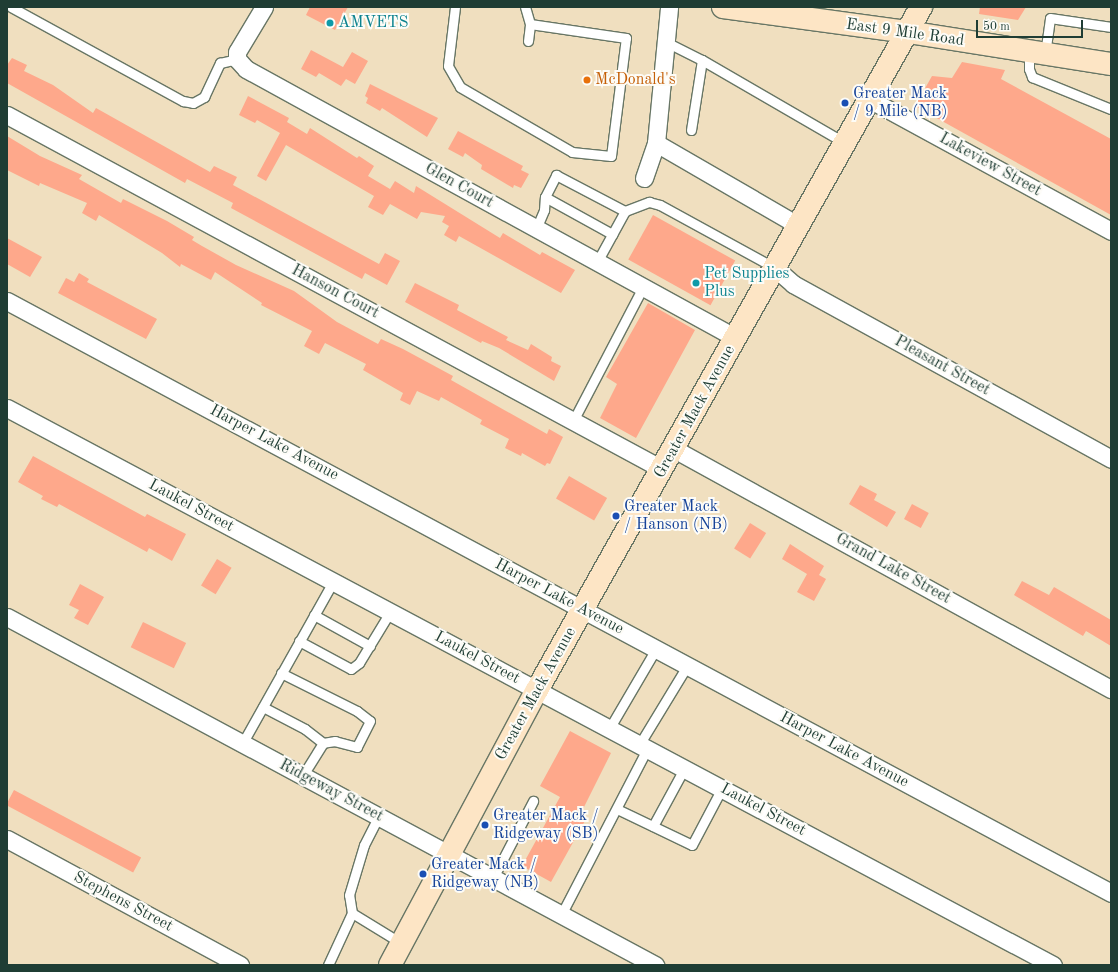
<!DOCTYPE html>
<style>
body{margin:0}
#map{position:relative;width:1118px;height:972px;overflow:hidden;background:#f0dfbf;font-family:"Old Standard TT",serif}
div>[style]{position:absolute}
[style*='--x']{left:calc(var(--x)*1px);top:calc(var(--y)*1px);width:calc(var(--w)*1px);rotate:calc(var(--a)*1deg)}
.building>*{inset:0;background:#fea88b;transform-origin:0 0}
.roads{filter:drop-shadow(1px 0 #687665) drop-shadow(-1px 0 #687665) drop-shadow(0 1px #687665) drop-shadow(0 -1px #687665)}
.lane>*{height:9px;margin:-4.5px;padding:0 4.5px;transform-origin:4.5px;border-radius:4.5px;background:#fff}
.street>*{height:17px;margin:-8.5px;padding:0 8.5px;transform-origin:8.5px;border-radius:8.5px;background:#fff}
.secondary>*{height:22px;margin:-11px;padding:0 11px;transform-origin:11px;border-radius:11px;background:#fde5c5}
.dots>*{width:11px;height:11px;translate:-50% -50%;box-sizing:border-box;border:2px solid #fdfcf7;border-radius:50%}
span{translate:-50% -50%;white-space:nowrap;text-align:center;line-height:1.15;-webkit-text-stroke:4px #fdfcf7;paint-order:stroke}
.culture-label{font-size:16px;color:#0d838f}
.left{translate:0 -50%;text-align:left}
.street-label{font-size:16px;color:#1f3d34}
.food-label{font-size:16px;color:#c56008}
.transit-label{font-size:16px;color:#164399}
.frame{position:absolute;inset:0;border:8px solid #1f3d34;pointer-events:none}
.scale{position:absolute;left:976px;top:20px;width:107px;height:18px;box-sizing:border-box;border:2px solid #1f3d34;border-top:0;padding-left:5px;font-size:12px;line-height:14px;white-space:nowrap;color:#1f3d34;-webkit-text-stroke:3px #fdfcf7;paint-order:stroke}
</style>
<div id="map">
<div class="building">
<div style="clip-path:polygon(310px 7px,348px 7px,335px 30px,306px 15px)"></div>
<div style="clip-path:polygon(980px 7px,1026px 7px,1018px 20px,979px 14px)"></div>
<div style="clip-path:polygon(311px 50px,343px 67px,352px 52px,368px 61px,355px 84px,346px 79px,341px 86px,319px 73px,316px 77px,301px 69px)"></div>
<div style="clip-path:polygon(12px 58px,27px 65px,24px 71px,53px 85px,93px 113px,96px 108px,210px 172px,214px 166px,237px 177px,233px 185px,379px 264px,385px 253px,400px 261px,387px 285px,365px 273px,362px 279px,231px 208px,233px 203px,187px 179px,185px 183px,7px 83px,7px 65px)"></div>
<div style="clip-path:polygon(962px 62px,1005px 70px,1001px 79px,1111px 139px,1111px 215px,915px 106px,932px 76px,952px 78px)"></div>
<div style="clip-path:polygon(370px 84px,438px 118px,427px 137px,382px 108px,380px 111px,366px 103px,368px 98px,365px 96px)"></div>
<div style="clip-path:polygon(248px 96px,289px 118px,287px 122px,307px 134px,310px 128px,357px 158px,359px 156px,374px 166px,368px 176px,390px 189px,395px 181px,414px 193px,416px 186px,500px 238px,503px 233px,540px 255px,542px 252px,575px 270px,561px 293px,459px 236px,456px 242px,444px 235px,449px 226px,442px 222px,445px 216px,421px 212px,417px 219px,390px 204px,383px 215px,368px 207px,374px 196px,286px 145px,266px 181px,257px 176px,280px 133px,257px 120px,255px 123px,239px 115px)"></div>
<div style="clip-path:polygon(458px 131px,523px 166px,521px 170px,529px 174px,521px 188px,514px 185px,513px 188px,481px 169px,482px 165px,465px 153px,463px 157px,448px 149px)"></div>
<div style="clip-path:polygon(7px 136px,40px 156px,82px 175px,79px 179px,121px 203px,123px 199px,167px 221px,194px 237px,192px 240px,202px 246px,236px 265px,294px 291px,337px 322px,378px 344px,381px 339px,403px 349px,453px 376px,451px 380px,547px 434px,549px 429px,563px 437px,550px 464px,547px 463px,545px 466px,522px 453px,521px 456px,505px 448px,509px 439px,480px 424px,482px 420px,441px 397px,439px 401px,417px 391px,410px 405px,400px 400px,403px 393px,363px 370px,366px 364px,325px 343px,319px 354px,304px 346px,312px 331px,261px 305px,262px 303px,215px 272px,211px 280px,181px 264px,180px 267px,162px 253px,99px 215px,96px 221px,82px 213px,87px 203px,40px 183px,39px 186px,7px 170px)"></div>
<div style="left:653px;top:215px;width:94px;height:51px;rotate:29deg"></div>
<div style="clip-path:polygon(7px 238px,42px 257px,30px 277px,7px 264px)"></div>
<div style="clip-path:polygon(79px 273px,89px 279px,87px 282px,157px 319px,146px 339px,58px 293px,66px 278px,74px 282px)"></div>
<div style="clip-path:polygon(415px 283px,459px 305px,457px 310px,508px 337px,506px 340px,528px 350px,531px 344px,552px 357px,551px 361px,561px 366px,554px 381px,499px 348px,482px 341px,481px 343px,405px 302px)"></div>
<div style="clip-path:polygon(648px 303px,695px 330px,636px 438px,600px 418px,617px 384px,606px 377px)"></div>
<div style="clip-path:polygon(33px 456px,145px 517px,147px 514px,186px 534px,172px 561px,149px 548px,147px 552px,59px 504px,57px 507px,41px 499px,43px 496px,18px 482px)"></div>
<div style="left:569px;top:476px;width:44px;height:26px;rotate:30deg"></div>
<div style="clip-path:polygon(860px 485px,877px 494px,874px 500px,896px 512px,887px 527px,849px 504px)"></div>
<div style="left:912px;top:504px;width:19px;height:17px;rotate:28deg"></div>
<div style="left:750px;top:523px;width:19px;height:30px;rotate:32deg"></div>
<div style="clip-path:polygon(790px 544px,824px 566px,819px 575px,826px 579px,814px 601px,797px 592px,807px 574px,782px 559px)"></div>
<div style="left:217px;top:559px;width:17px;height:31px;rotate:31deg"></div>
<div style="clip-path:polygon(1022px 581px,1049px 595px,1054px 587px,1111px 620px,1111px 646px,1086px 631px,1083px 636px,1014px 595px)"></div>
<div style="clip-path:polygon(80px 584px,104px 597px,88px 625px,74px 618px,79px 610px,69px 605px)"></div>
<div style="left:143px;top:622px;width:48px;height:28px;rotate:26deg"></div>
<div style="clip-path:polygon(570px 731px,611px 753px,580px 815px,586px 819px,551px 882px,522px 866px,560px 797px,540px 786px)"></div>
<div style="left:14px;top:790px;width:144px;height:17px;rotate:28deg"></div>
</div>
<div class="roads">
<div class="lane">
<div style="--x:11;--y:7;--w:196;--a:28.7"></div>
<div style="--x:183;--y:101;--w:10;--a:11"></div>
<div style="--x:193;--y:103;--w:13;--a:-29"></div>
<div style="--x:204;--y:97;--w:38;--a:-65"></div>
<div style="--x:220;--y:63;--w:17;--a:-13"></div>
<div style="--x:455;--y:7;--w:59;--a:96.8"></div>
<div style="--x:448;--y:66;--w:24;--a:60"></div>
<div style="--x:460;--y:87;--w:129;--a:30.1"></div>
<div style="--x:572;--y:152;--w:39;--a:6"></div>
<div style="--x:611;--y:156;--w:119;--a:-82.8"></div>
<div style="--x:626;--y:38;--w:97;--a:-171.7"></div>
<div style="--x:530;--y:24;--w:18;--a:-106"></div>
<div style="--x:528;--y:41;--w:17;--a:-83"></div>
<div style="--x:666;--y:42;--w:40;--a:26.6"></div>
<div style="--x:702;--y:60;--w:165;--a:30.1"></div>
<div style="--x:1029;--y:52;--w:17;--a:90"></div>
<div style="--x:1029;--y:69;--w:9;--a:69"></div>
<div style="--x:1032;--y:77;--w:85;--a:22.1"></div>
<div style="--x:1045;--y:54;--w:36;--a:-82"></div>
<div style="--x:1050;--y:18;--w:62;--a:8.4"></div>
<div style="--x:691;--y:130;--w:71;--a:-81.1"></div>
<div style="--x:545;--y:197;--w:77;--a:28.9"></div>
<div style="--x:536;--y:229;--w:21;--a:-67"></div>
<div style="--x:544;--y:210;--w:13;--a:-86"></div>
<div style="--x:545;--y:197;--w:25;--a:-63"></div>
<div style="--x:556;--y:175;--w:78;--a:27.6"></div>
<div style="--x:625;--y:211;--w:26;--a:-21"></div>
<div style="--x:649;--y:202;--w:11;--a:15"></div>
<div style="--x:660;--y:205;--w:131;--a:28.7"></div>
<div style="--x:597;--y:262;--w:58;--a:-61.2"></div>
<div style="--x:573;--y:421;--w:151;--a:-62.4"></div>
<div style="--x:314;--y:615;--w:64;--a:29"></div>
<div style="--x:299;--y:641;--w:59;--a:28.3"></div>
<div style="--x:351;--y:669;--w:10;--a:-37"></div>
<div style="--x:359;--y:663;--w:60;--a:-58.7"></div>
<div style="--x:281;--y:673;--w:85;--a:26.6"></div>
<div style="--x:357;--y:711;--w:16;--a:38"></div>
<div style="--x:370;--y:721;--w:29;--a:117"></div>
<div style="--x:357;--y:747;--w:23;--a:-165"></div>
<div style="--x:335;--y:741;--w:12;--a:171"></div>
<div style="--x:323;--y:743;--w:39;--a:122"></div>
<div style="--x:263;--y:707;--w:47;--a:27.6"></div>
<div style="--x:305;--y:729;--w:23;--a:38"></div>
<div style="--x:609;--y:729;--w:93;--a:-59.6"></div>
<div style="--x:242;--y:744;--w:186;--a:-60.7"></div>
<div style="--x:639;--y:745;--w:92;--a:-58.7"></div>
<div style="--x:617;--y:809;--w:83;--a:25.6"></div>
<div style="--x:692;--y:845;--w:64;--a:-62.2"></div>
<div style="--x:653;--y:826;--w:65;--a:-61.5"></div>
<div style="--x:493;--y:878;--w:87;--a:-62.5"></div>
<div style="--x:352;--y:913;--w:18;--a:-99"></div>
<div style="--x:349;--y:895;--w:52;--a:-73.3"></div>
<div style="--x:364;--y:845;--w:31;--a:-63"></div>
<div style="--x:561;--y:915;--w:187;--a:-62.6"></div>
<div style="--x:328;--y:965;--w:57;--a:-65.2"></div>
<div style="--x:352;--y:913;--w:57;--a:31.5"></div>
</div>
<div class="street">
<div style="--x:264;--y:7;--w:52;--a:121"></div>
<div style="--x:237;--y:52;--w:7;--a:90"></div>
<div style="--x:237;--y:59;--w:13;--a:48"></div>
<div style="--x:246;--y:69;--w:559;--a:28.77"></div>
<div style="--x:869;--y:99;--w:276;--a:28.6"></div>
<div style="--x:7;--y:115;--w:745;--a:28.39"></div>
<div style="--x:656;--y:143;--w:165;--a:30.1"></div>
<div style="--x:644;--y:178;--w:37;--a:-71"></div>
<div style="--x:656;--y:143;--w:137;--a:-84.5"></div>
<div style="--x:776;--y:269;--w:23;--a:41"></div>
<div style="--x:793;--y:284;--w:363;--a:28.8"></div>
<div style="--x:7;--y:301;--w:1253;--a:28.2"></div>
<div style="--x:7;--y:408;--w:1185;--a:28.04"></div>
<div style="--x:674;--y:449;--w:499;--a:28.8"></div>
<div style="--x:7;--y:617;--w:736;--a:28.24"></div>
<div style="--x:7;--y:839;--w:265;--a:28.4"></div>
</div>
<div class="secondary">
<div style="--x:723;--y:7;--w:187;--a:7.7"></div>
<div style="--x:908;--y:32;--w:206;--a:9"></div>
<div style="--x:390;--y:965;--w:312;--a:-61.9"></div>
<div style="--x:537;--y:690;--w:784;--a:-60.65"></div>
</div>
</div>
<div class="dots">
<div style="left:330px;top:23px;background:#0f9aa8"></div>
<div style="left:587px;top:80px;background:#e8710a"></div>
<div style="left:845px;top:103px;background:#1a4fb4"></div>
<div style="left:696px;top:283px;background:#0f9aa8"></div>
<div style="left:616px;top:516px;background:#1a4fb4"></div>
<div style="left:485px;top:825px;background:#1a4fb4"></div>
<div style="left:423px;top:874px;background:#1a4fb4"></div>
</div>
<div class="culture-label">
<span class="left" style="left:338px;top:23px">AMVETS</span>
<span class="left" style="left:704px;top:283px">Pet Supplies<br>Plus</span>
</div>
<div class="street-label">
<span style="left:905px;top:33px;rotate:8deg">East 9 Mile Road</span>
<span style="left:990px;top:165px;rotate:29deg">Lakeview Street</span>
<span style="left:459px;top:186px;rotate:29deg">Glen Court</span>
<span style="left:335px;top:292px;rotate:28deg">Hanson Court</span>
<span style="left:942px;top:366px;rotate:29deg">Pleasant Street</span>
<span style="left:695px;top:412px;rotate:-61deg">Greater Mack Avenue</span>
<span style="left:274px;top:443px;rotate:28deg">Harper Lake Avenue</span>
<span style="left:191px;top:506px;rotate:28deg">Laukel Street</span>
<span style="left:893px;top:569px;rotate:29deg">Grand Lake Street</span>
<span style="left:559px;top:597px;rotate:28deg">Harper Lake Avenue</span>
<span style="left:477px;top:658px;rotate:28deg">Laukel Street</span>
<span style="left:536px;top:694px;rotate:-61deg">Greater Mack Avenue</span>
<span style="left:844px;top:750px;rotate:28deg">Harper Lake Avenue</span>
<span style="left:331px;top:791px;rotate:28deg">Ridgeway Street</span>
<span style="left:763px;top:810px;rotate:28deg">Laukel Street</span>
<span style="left:123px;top:902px;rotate:28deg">Stephens Street</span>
</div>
<div class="food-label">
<span class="left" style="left:595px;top:80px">McDonald's</span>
</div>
<div class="transit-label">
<span class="left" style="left:853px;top:103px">Greater Mack<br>/ 9 Mile (NB)</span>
<span class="left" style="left:624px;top:516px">Greater Mack<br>/ Hanson (NB)</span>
<span class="left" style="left:493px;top:825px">Greater Mack /<br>Ridgeway (SB)</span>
<span class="left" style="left:431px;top:874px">Greater Mack /<br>Ridgeway (NB)</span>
</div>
<div class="frame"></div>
<div class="scale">50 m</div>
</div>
